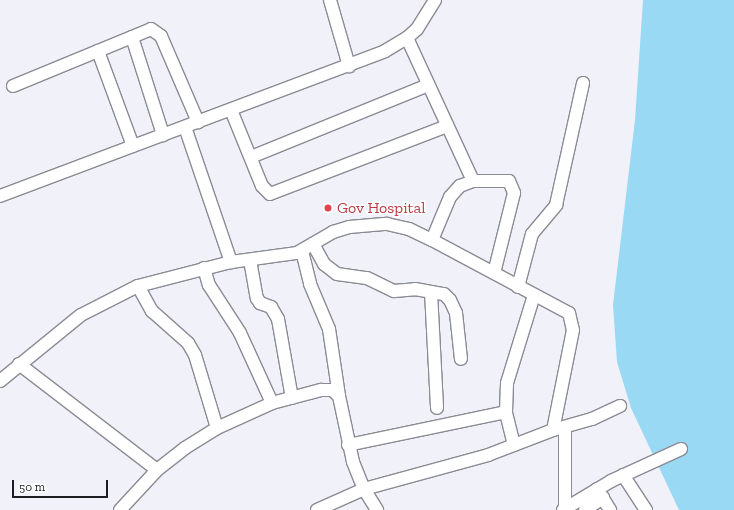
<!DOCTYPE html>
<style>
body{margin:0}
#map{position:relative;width:734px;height:510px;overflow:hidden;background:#f0f1f9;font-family:"Zilla Slab",serif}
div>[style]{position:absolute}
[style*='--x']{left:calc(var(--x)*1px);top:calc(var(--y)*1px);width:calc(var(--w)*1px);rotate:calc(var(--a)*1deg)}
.water>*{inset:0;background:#99d9f4}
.roads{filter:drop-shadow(1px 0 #8a8b93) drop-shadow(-1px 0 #8a8b93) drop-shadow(0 1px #8a8b93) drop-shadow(0 -1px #8a8b93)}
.street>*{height:12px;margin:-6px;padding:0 6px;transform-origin:6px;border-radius:6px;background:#fff}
.dots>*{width:11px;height:11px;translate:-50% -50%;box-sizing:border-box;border:2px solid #fff;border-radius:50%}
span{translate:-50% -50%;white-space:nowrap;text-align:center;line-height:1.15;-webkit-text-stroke:3px #fff;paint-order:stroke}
.health-label{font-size:16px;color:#be3a42}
.left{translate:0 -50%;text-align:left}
.scale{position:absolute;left:12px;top:480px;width:96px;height:18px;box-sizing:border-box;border:2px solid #1d1e21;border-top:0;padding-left:5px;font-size:12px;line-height:14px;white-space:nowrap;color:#1d1e21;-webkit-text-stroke:3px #fff;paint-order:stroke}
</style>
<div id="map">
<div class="water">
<div style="clip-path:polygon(643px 0,734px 0,734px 510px,679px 510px,631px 408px,617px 362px,613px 305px,635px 120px)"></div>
</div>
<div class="roads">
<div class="street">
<div style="--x:330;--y:0;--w:69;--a:73.9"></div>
<div style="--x:132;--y:37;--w:103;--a:72.4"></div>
<div style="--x:407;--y:38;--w:157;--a:65.2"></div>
<div style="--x:98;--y:51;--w:101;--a:69.8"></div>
<div style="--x:13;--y:86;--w:149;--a:-22.4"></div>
<div style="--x:151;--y:29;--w:12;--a:35"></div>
<div style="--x:161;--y:36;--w:94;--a:66.7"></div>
<div style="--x:231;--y:110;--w:82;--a:67.8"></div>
<div style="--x:262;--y:186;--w:11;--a:45"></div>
<div style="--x:270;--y:194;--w:190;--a:-21"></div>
<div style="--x:185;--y:127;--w:143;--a:71.2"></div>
<div style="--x:251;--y:157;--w:191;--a:-22.1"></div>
<div style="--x:0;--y:196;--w:411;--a:-20.6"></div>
<div style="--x:385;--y:51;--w:26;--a:-31"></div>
<div style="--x:407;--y:38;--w:13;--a:-42"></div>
<div style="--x:417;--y:29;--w:34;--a:-58"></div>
<div style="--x:432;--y:240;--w:47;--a:-67.3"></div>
<div style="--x:450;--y:197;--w:15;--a:-48"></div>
<div style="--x:460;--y:186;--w:14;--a:-21"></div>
<div style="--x:473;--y:181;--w:36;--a:0"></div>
<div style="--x:509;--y:181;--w:13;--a:67"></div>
<div style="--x:514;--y:193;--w:82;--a:104"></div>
<div style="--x:313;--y:244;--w:23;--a:61"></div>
<div style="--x:324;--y:264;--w:16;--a:38"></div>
<div style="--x:337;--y:274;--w:30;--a:8"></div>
<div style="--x:367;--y:278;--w:30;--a:26"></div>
<div style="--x:394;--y:291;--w:21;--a:-5"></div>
<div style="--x:415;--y:289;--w:29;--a:10"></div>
<div style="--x:444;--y:294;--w:8;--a:45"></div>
<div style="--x:450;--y:300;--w:14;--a:65"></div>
<div style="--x:456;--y:313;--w:46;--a:83.8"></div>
<div style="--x:302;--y:251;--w:34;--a:76"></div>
<div style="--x:310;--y:284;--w:49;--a:67.1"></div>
<div style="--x:329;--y:329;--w:68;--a:81.5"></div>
<div style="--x:250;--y:260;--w:39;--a:80"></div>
<div style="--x:257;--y:298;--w:6;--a:59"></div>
<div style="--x:260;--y:303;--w:12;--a:20"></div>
<div style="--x:271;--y:307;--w:14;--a:60"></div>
<div style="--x:278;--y:319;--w:80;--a:80"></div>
<div style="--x:204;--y:268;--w:18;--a:74"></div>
<div style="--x:209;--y:285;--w:57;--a:57.1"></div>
<div style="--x:240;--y:333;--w:77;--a:65.4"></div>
<div style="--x:138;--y:286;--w:29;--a:61"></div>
<div style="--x:152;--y:311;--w:48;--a:41.6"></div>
<div style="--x:188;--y:343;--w:14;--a:60"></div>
<div style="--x:195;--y:355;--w:76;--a:73.2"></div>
<div style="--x:518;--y:287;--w:55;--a:-75.2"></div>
<div style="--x:532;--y:234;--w:38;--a:-50"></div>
<div style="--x:556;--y:205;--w:125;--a:-77.5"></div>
<div style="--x:431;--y:292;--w:116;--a:87"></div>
<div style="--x:19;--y:364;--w:174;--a:37.5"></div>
<div style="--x:0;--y:381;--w:104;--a:-39.2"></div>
<div style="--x:81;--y:315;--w:64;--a:-27"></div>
<div style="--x:138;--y:286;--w:96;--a:-14.5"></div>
<div style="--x:231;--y:262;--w:67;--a:-7.8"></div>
<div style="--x:297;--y:253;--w:42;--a:-30.3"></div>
<div style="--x:333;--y:232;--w:17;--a:-17"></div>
<div style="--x:349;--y:227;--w:38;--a:-5"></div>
<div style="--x:387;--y:224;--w:23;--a:13"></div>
<div style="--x:409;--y:229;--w:25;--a:26"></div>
<div style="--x:432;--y:240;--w:155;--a:28.1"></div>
<div style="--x:569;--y:313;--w:17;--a:77"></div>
<div style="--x:573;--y:330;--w:102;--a:101.3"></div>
<div style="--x:565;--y:427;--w:82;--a:90"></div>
<div style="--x:348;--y:445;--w:161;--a:-11.8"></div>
<div style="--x:514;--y:445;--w:34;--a:-104"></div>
<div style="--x:506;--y:412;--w:29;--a:-88"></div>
<div style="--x:507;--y:383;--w:92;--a:-72.9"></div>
<div style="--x:623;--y:475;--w:42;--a:56.7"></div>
<div style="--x:597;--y:489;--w:25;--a:58"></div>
<div style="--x:120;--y:510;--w:54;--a:-47.2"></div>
<div style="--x:157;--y:470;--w:36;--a:-38"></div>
<div style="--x:185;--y:448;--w:38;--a:-32"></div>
<div style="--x:217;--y:428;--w:60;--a:-24.4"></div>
<div style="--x:272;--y:403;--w:51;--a:-14.9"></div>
<div style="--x:321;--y:390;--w:11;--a:0"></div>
<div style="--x:332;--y:390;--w:9;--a:41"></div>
<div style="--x:339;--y:396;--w:67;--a:78"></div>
<div style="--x:353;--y:462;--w:29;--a:68"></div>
<div style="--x:364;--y:489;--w:25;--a:58"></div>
<div style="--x:317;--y:510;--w:51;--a:-24.1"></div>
<div style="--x:364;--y:489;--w:129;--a:-15.3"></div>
<div style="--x:488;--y:455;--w:70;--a:-21"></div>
<div style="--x:553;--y:430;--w:41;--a:-15.8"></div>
<div style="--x:592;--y:419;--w:31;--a:-25"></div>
<div style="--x:563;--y:510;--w:56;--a:-31.1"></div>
<div style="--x:611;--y:481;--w:77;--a:-24.6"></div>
<div style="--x:585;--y:510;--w:22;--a:-34"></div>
</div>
</div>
<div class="dots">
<div style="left:328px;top:208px;background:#e0444e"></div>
</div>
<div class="health-label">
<span class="left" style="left:337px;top:208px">Gov Hospital</span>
</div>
<div class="scale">50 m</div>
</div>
